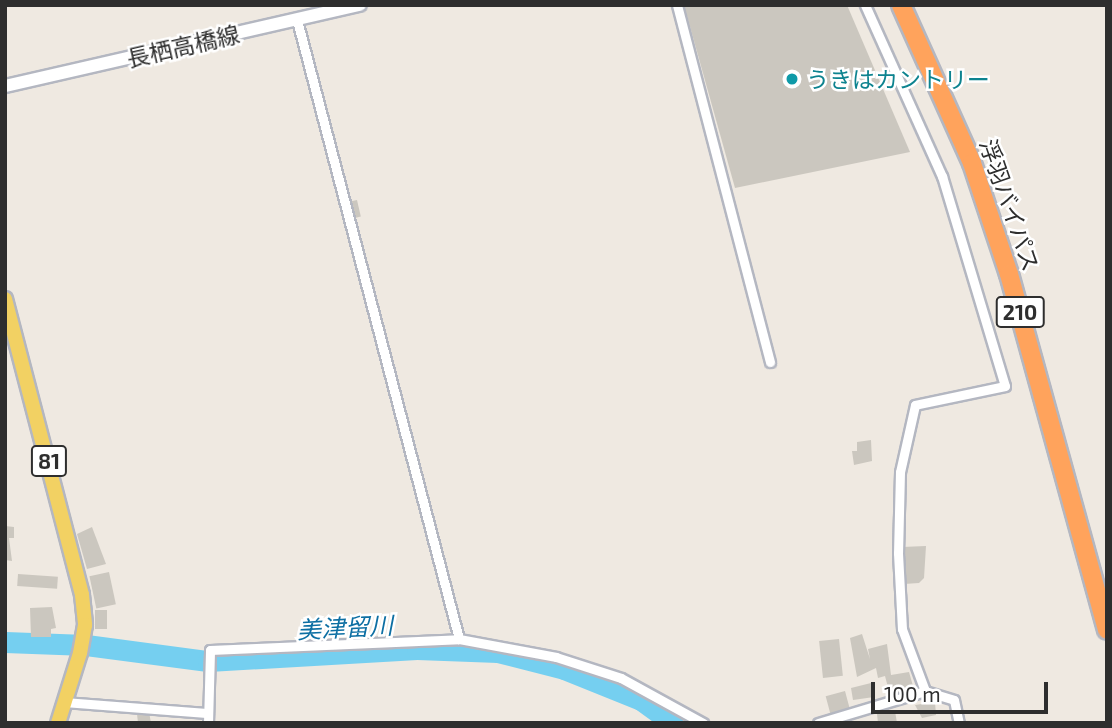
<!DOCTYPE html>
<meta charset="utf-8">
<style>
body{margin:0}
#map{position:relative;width:1112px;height:728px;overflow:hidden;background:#efe9e1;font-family:"Exo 2","Noto Sans JP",sans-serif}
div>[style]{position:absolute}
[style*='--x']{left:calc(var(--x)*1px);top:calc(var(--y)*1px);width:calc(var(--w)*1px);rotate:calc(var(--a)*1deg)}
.river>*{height:21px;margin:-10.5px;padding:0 10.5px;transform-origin:10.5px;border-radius:10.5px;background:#75cff0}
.building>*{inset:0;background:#cbc7bf;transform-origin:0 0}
.roads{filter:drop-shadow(2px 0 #b4b7c1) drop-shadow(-2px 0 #b4b7c1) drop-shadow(0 2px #b4b7c1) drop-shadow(0 -2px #b4b7c1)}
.street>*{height:9px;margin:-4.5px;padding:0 4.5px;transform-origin:4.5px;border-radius:4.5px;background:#fff}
.secondary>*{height:12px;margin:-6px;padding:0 6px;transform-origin:6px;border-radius:6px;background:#fff}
.primary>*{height:14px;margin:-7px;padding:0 7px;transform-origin:7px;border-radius:7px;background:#f2d163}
.highway>*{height:18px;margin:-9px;padding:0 9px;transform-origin:9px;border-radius:9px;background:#ffa35c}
.dots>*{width:19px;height:19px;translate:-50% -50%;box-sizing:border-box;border:4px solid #fff;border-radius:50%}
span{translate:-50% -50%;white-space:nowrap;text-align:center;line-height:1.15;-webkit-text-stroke:5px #fff;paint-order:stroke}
.shield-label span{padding:2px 5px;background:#fff;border:2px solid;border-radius:5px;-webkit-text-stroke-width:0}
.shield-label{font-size:21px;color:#2e2e2e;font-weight:700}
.street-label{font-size:23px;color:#2e2e2e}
.culture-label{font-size:23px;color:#0d838f}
.left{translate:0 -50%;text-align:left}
.water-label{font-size:24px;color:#0d6fa3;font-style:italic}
.frame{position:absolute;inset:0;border:7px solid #2e2e2e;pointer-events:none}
.scale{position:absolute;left:871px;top:682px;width:177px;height:32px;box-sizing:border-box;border:4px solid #2e2e2e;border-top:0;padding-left:9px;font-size:21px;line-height:24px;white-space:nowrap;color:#2e2e2e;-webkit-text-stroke:5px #fff;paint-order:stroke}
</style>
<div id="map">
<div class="river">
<div style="--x:5;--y:642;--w:81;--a:2.1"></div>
<div style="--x:86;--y:645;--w:123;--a:7.5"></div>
<div style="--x:208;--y:661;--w:209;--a:-3.3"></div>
<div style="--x:417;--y:649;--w:81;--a:2.1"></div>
<div style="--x:498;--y:652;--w:68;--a:14.4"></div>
<div style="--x:564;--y:669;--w:83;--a:21.9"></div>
<div style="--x:641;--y:700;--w:39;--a:36"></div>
</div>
<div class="building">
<div style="clip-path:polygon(684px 5px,847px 5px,910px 152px,735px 188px)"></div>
<div style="left:357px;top:200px;width:17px;height:7px;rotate:77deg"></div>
<div style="clip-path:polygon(871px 440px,872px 461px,854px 465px,852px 451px,857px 451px,857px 442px)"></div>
<div style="clip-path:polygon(5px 526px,14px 527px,14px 538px,9px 538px,12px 561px,5px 560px)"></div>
<div style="clip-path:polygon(92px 527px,106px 564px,87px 569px,77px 534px)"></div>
<div style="clip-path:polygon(926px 546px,924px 578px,919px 583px,904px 584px,902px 547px)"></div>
<div style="left:109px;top:572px;width:33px;height:20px;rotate:78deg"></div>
<div style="left:18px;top:574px;width:40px;height:12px;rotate:4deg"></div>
<div style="clip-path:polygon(52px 607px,56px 628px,51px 629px,51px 637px,31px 637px,30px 608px)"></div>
<div style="left:95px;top:610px;width:12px;height:19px"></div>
<div style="clip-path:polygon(862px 634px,870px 659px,868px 649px,887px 644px,891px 675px,909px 672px,915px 693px,891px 699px,885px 676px,878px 678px,876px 668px,857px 677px,850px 638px)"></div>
<div style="left:839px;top:639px;width:37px;height:20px;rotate:84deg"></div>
<div style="clip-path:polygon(871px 683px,874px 697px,853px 700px,851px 688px)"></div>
<div style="left:845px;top:691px;width:23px;height:20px;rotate:75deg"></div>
<div style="clip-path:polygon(935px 702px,936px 715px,922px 718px,915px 705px)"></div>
<div style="clip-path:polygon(895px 711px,897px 723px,878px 723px,877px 714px)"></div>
<div style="clip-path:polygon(149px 712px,151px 723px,138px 723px,137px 714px)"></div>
</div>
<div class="roads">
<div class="street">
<div style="--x:677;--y:5;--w:369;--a:75.4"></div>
<div style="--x:865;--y:5;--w:188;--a:65.8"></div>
<div style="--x:942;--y:176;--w:219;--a:73.3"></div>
<div style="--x:1005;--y:386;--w:92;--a:168.1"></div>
<div style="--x:915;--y:405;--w:69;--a:102.6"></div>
<div style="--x:900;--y:472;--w:81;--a:91.4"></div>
<div style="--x:898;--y:553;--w:76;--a:87"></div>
<div style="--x:902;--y:629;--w:66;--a:69.6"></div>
<div style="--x:297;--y:20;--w:640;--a:75.33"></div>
<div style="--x:64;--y:702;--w:143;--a:4.4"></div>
<div style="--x:208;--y:723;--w:73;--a:-88.4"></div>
<div style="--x:210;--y:650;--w:249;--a:-2.5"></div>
<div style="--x:459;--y:639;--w:99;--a:10.5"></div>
<div style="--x:556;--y:657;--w:68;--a:17.9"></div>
<div style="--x:621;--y:678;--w:94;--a:28.8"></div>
<div style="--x:818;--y:723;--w:112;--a:-16.7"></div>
<div style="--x:925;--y:691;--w:30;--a:17"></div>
<div style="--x:954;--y:700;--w:24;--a:78"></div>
</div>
<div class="secondary">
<div style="--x:5;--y:86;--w:364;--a:-12.9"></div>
</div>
<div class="primary">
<div style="--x:5;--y:299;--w:306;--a:75.4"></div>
<div style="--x:82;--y:595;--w:30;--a:84"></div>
<div style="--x:85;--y:625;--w:28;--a:100"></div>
<div style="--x:80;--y:653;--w:73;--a:107.4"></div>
</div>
<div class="highway">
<div style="--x:901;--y:5;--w:173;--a:65.8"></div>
<div style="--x:972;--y:163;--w:117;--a:71.6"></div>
<div style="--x:1009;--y:274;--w:369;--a:74.6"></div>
</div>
</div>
<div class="dots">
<div style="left:792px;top:79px;background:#0f9aa8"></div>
</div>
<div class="shield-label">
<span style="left:1020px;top:312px">210</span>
<span style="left:49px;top:461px">81</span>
</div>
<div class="street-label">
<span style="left:183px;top:46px;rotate:-13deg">長栖高橋線</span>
<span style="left:1010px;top:205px;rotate:71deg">浮羽バイパス</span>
</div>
<div class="culture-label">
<span class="left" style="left:806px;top:79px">うきはカントリー</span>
</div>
<div class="water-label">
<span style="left:345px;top:627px;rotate:-3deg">美津留川</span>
</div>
<div class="frame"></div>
<div class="scale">100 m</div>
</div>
